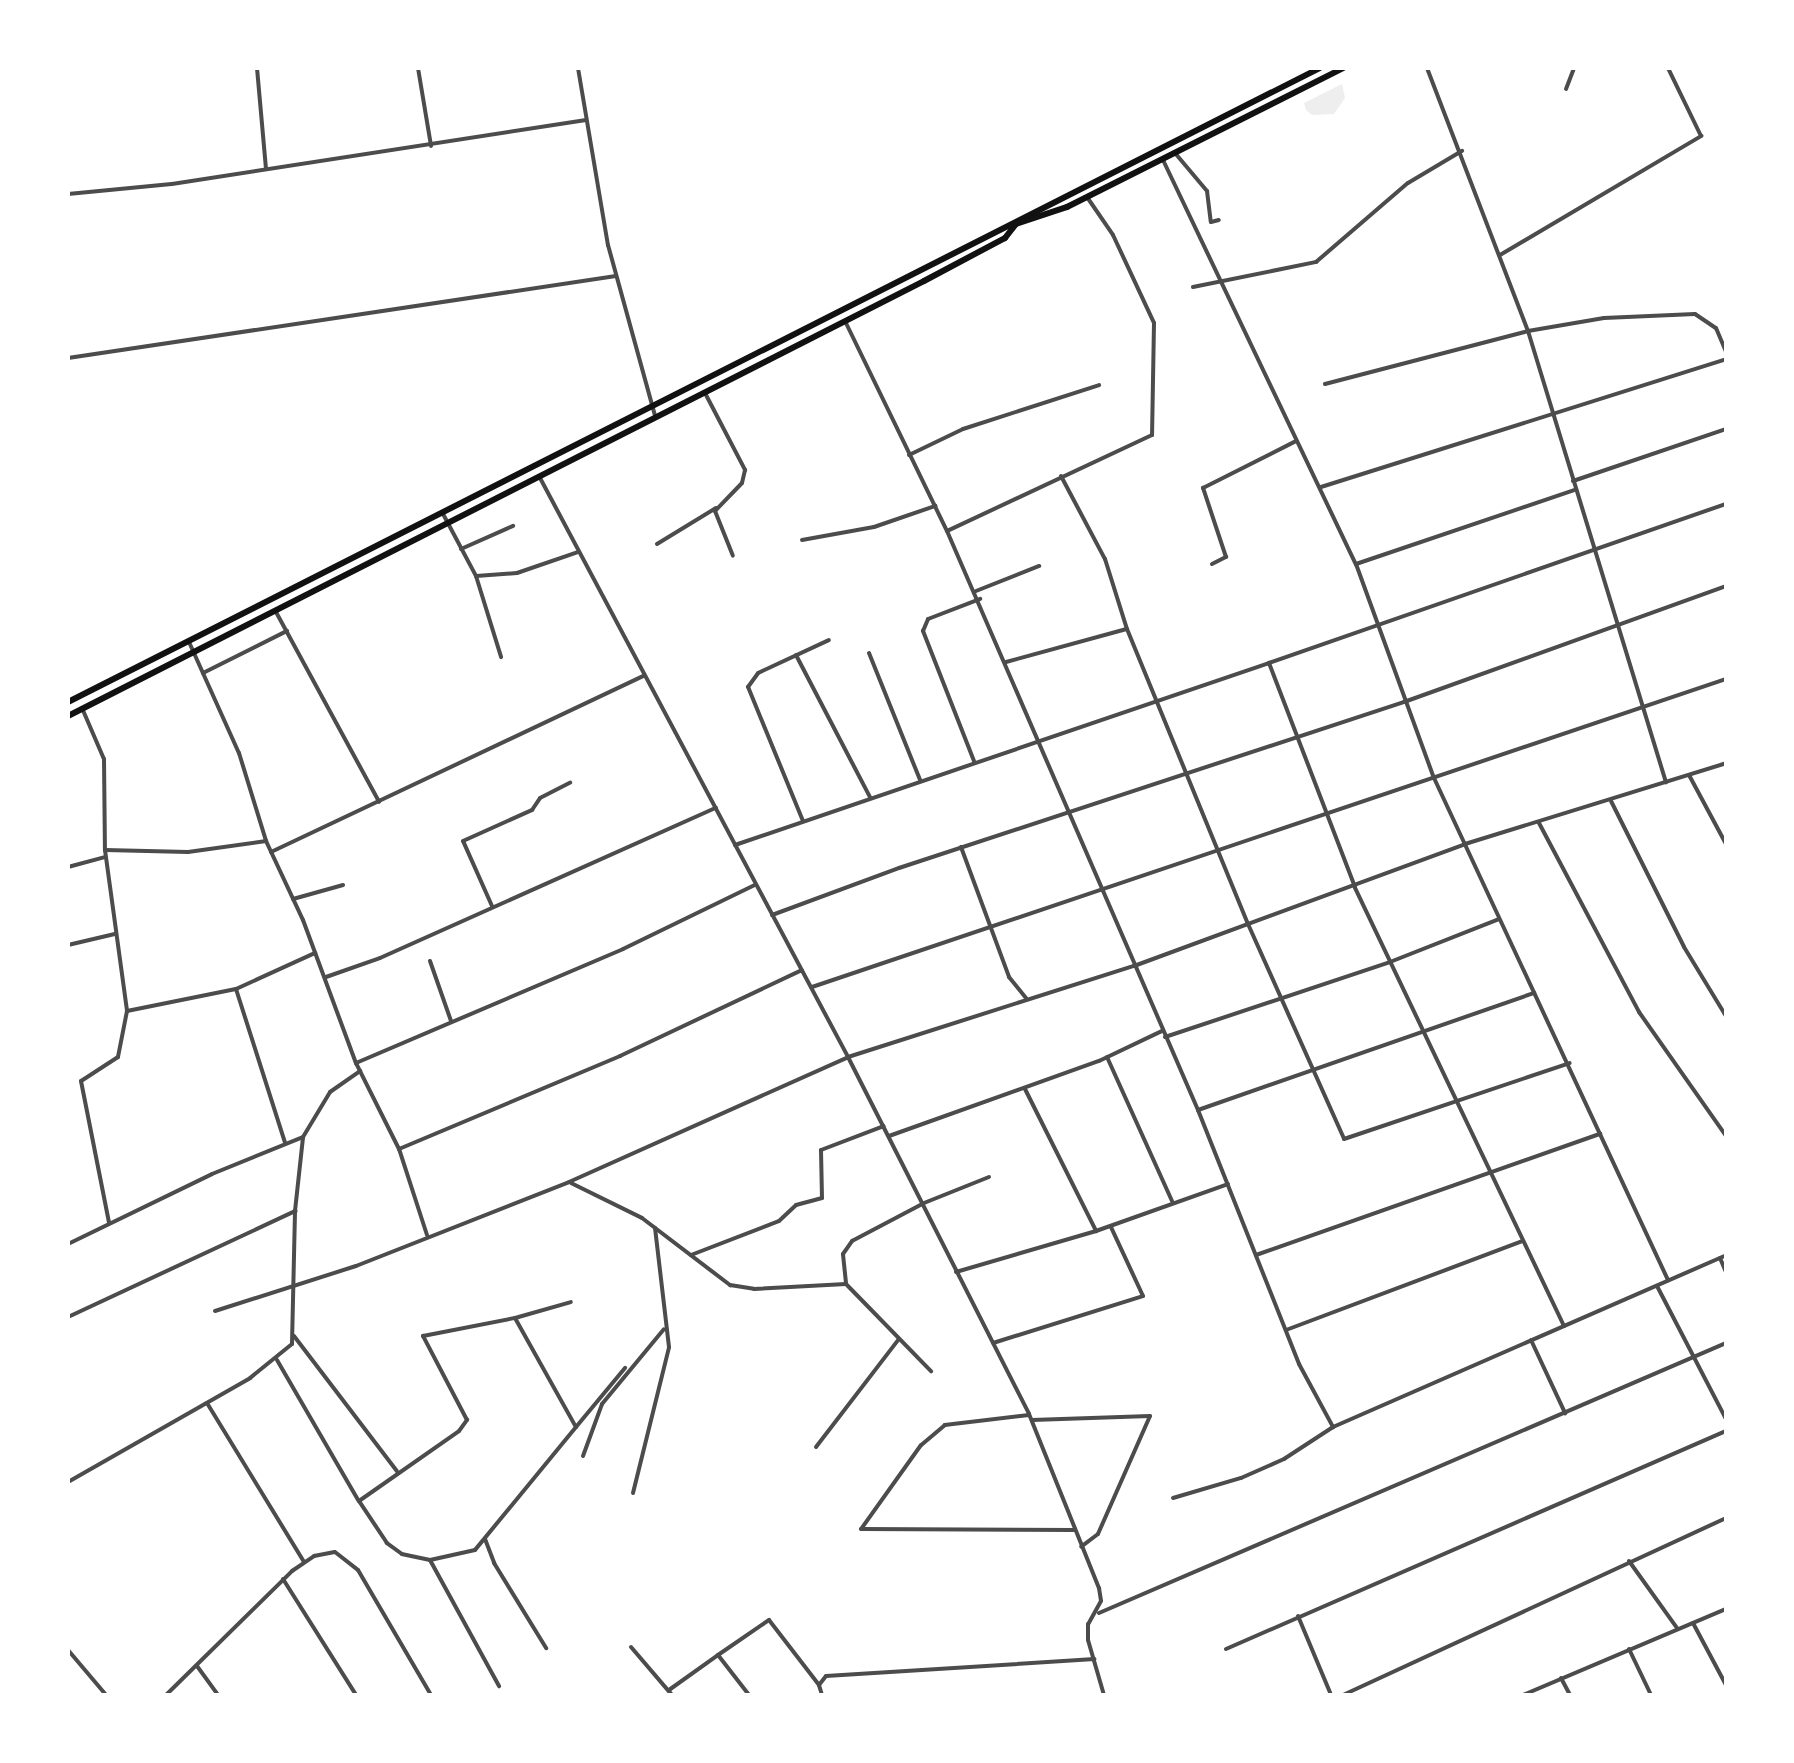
<!DOCTYPE html>
<style>
body{margin:0}
#map{position:relative;width:1794px;height:1763px;overflow:hidden;background:#fff;font-family:Montserrat,sans-serif}
div>[style]{position:absolute}
[style*='--x']{left:calc(var(--x)*1px);top:calc(var(--y)*1px);width:calc(var(--w)*1px);rotate:calc(var(--a)*1deg)}
.green>*{inset:0;background:#eee}
.minor>*{height:4px;margin:-2px;padding:0 2px;transform-origin:2px;border-radius:2px;background:#4c4c4c}
.primary>*{height:6px;margin:-3px;padding:0 3px;transform-origin:3px;border-radius:3px;background:#111}
span{translate:-50% -50%;white-space:nowrap;text-align:center;line-height:1.15;-webkit-text-stroke:6px #fff;paint-order:stroke}
.frame{position:absolute;inset:0;border:70px solid #fff;pointer-events:none}
</style>
<div id="map">
<div class="green">
<div style="clip-path:polygon(1342px 84px,1345px 98px,1334px 114px,1312px 115px,1306px 110px,1304px 103px)"></div>
</div>
<div class="minor">
<div style="--x:257;--y:68;--w:100;--a:84.9"></div>
<div style="--x:418;--y:68;--w:79;--a:80.5"></div>
<div style="--x:578;--y:68;--w:180;--a:80.4"></div>
<div style="--x:608;--y:245;--w:177;--a:74.6"></div>
<div style="--x:1427;--y:68;--w:282;--a:69"></div>
<div style="--x:1528;--y:331;--w:472;--a:73"></div>
<div style="--x:1566;--y:89;--w:22;--a:-69"></div>
<div style="--x:1175;--y:153;--w:50;--a:49.9"></div>
<div style="--x:1207;--y:191;--w:31;--a:83"></div>
<div style="--x:1211;--y:222;--w:8;--a:-14"></div>
<div style="--x:1163;--y:160;--w:448;--a:64.5"></div>
<div style="--x:1356;--y:564;--w:228;--a:70"></div>
<div style="--x:1434;--y:778;--w:554;--a:65.01"></div>
<div style="--x:68;--y:194;--w:104;--a:-5.5"></div>
<div style="--x:172;--y:184;--w:419;--a:-8.8"></div>
<div style="--x:1087;--y:197;--w:46;--a:55.6"></div>
<div style="--x:1113;--y:235;--w:97;--a:65"></div>
<div style="--x:1154;--y:323;--w:112;--a:91"></div>
<div style="--x:1152;--y:435;--w:226;--a:154.9"></div>
<div style="--x:947;--y:531;--w:631;--a:66.56"></div>
<div style="--x:1198;--y:1110;--w:273;--a:68.3"></div>
<div style="--x:1299;--y:1364;--w:72;--a:61.6"></div>
<div style="--x:1333;--y:1427;--w:429;--a:-23.6"></div>
<div style="--x:1500;--y:255;--w:234;--a:-30.6"></div>
<div style="--x:1701;--y:136;--w:76;--a:-115.9"></div>
<div style="--x:1193;--y:287;--w:126;--a:-11.5"></div>
<div style="--x:1316;--y:262;--w:121;--a:-40.7"></div>
<div style="--x:1408;--y:183;--w:63;--a:-30.7"></div>
<div style="--x:845;--y:321;--w:233;--a:64.1"></div>
<div style="--x:68;--y:358;--w:554;--a:-8.51"></div>
<div style="--x:1325;--y:384;--w:210;--a:-14.6"></div>
<div style="--x:1528;--y:331;--w:77;--a:-9.7"></div>
<div style="--x:1604;--y:318;--w:91;--a:-2.5"></div>
<div style="--x:1695;--y:314;--w:25;--a:34"></div>
<div style="--x:1716;--y:328;--w:26;--a:67"></div>
<div style="--x:705;--y:393;--w:87;--a:62.5"></div>
<div style="--x:745;--y:470;--w:13;--a:103"></div>
<div style="--x:742;--y:483;--w:39;--a:134"></div>
<div style="--x:715;--y:511;--w:48;--a:68.2"></div>
<div style="--x:909;--y:455;--w:60;--a:-25.7"></div>
<div style="--x:963;--y:429;--w:143;--a:-17.9"></div>
<div style="--x:539;--y:476;--w:658;--a:61.99"></div>
<div style="--x:848;--y:1057;--w:400;--a:63.1"></div>
<div style="--x:1029;--y:1414;--w:188;--a:68.1"></div>
<div style="--x:1099;--y:1588;--w:13;--a:81"></div>
<div style="--x:1101;--y:1601;--w:26;--a:119"></div>
<div style="--x:1088;--y:1624;--w:16;--a:90"></div>
<div style="--x:1088;--y:1640;--w:57;--a:73.8"></div>
<div style="--x:1061;--y:476;--w:94;--a:62.1"></div>
<div style="--x:1105;--y:559;--w:73;--a:72.6"></div>
<div style="--x:1573;--y:481;--w:162;--a:-18.8"></div>
<div style="--x:1321;--y:487;--w:425;--a:-17.5"></div>
<div style="--x:442;--y:512;--w:72;--a:62"></div>
<div style="--x:476;--y:576;--w:85;--a:72.8"></div>
<div style="--x:802;--y:540;--w:73;--a:-10.2"></div>
<div style="--x:874;--y:527;--w:65;--a:-19"></div>
<div style="--x:657;--y:544;--w:69;--a:-31.4"></div>
<div style="--x:461;--y:549;--w:57;--a:-23.9"></div>
<div style="--x:1212;--y:564;--w:16;--a:-27"></div>
<div style="--x:1226;--y:557;--w:73;--a:-108.4"></div>
<div style="--x:1203;--y:488;--w:104;--a:-26.8"></div>
<div style="--x:1356;--y:564;--w:231;--a:-18.7"></div>
<div style="--x:476;--y:576;--w:41;--a:-4.2"></div>
<div style="--x:517;--y:573;--w:65;--a:-19"></div>
<div style="--x:976;--y:591;--w:68;--a:-21.6"></div>
<div style="--x:276;--y:612;--w:216;--a:61.5"></div>
<div style="--x:189;--y:642;--w:122;--a:65.8"></div>
<div style="--x:239;--y:753;--w:92;--a:72.9"></div>
<div style="--x:266;--y:841;--w:87;--a:64.9"></div>
<div style="--x:303;--y:920;--w:153;--a:69.7"></div>
<div style="--x:869;--y:653;--w:137;--a:68.1"></div>
<div style="--x:796;--y:655;--w:160;--a:62.5"></div>
<div style="--x:1006;--y:662;--w:125;--a:-15.3"></div>
<div style="--x:1127;--y:629;--w:319;--a:67.7"></div>
<div style="--x:1248;--y:924;--w:235;--a:65.9"></div>
<div style="--x:1344;--y:1139;--w:238;--a:-18.6"></div>
<div style="--x:203;--y:673;--w:94;--a:-26.6"></div>
<div style="--x:82;--y:708;--w:56;--a:66.7"></div>
<div style="--x:104;--y:759;--w:91;--a:89.4"></div>
<div style="--x:105;--y:850;--w:162;--a:82.2"></div>
<div style="--x:127;--y:1011;--w:47;--a:101.1"></div>
<div style="--x:118;--y:1057;--w:44;--a:147"></div>
<div style="--x:81;--y:1081;--w:145;--a:78.8"></div>
<div style="--x:974;--y:761;--w:140;--a:-111.4"></div>
<div style="--x:923;--y:631;--w:13;--a:-67"></div>
<div style="--x:928;--y:619;--w:56;--a:-21"></div>
<div style="--x:1689;--y:775;--w:78;--a:61.8"></div>
<div style="--x:1611;--y:801;--w:163;--a:63.4"></div>
<div style="--x:1684;--y:947;--w:81;--a:58.7"></div>
<div style="--x:803;--y:821;--w:145;--a:-112.3"></div>
<div style="--x:748;--y:687;--w:17;--a:-54"></div>
<div style="--x:758;--y:673;--w:78;--a:-24.9"></div>
<div style="--x:1539;--y:823;--w:214;--a:62.1"></div>
<div style="--x:1639;--y:1012;--w:151;--a:54.9"></div>
<div style="--x:735;--y:845;--w:564;--a:-18.82"></div>
<div style="--x:961;--y:847;--w:139;--a:69.7"></div>
<div style="--x:1009;--y:977;--w:27;--a:51"></div>
<div style="--x:105;--y:850;--w:83;--a:1.4"></div>
<div style="--x:188;--y:852;--w:79;--a:-8"></div>
<div style="--x:271;--y:852;--w:412;--a:-25.3"></div>
<div style="--x:68;--y:867;--w:38;--a:-15"></div>
<div style="--x:293;--y:899;--w:52;--a:-15.6"></div>
<div style="--x:492;--y:906;--w:71;--a:-114"></div>
<div style="--x:463;--y:841;--w:76;--a:-24.2"></div>
<div style="--x:532;--y:810;--w:14;--a:-56"></div>
<div style="--x:540;--y:798;--w:34;--a:-27"></div>
<div style="--x:772;--y:915;--w:135;--a:-20.3"></div>
<div style="--x:899;--y:868;--w:532;--a:-18.2"></div>
<div style="--x:1404;--y:702;--w:342;--a:-19.8"></div>
<div style="--x:68;--y:945;--w:48;--a:-13.2"></div>
<div style="--x:430;--y:961;--w:64;--a:70.7"></div>
<div style="--x:326;--y:977;--w:57;--a:-19.4"></div>
<div style="--x:380;--y:958;--w:368;--a:-24.1"></div>
<div style="--x:812;--y:987;--w:964;--a:-18.62"></div>
<div style="--x:236;--y:989;--w:162;--a:72.3"></div>
<div style="--x:127;--y:1011;--w:111;--a:-11.4"></div>
<div style="--x:236;--y:989;--w:87;--a:-24.5"></div>
<div style="--x:1165;--y:1037;--w:237;--a:-18.4"></div>
<div style="--x:1390;--y:962;--w:117;--a:-21.5"></div>
<div style="--x:1107;--y:1057;--w:158;--a:65.7"></div>
<div style="--x:1025;--y:1089;--w:159;--a:63.4"></div>
<div style="--x:1198;--y:1110;--w:356;--a:-19.2"></div>
<div style="--x:889;--y:1136;--w:223;--a:-19.7"></div>
<div style="--x:1099;--y:1061;--w:70;--a:-25.5"></div>
<div style="--x:399;--y:1149;--w:240;--a:-22.8"></div>
<div style="--x:620;--y:1056;--w:201;--a:-25.3"></div>
<div style="--x:571;--y:1183;--w:79;--a:26.2"></div>
<div style="--x:642;--y:1218;--w:111;--a:37.3"></div>
<div style="--x:730;--y:1285;--w:24;--a:9"></div>
<div style="--x:754;--y:1289;--w:92;--a:-3.1"></div>
<div style="--x:846;--y:1284;--w:122;--a:45.7"></div>
<div style="--x:427;--y:1235;--w:90;--a:-108"></div>
<div style="--x:399;--y:1149;--w:96;--a:-116.6"></div>
<div style="--x:356;--y:1063;--w:290;--a:-23.1"></div>
<div style="--x:623;--y:949;--w:147;--a:-25.9"></div>
<div style="--x:68;--y:1244;--w:160;--a:-25.9"></div>
<div style="--x:212;--y:1174;--w:98;--a:-22.1"></div>
<div style="--x:691;--y:1255;--w:94;--a:-21.1"></div>
<div style="--x:779;--y:1221;--w:23;--a:-43"></div>
<div style="--x:796;--y:1205;--w:27;--a:-15"></div>
<div style="--x:822;--y:1198;--w:48;--a:-91.2"></div>
<div style="--x:821;--y:1150;--w:67;--a:-20.9"></div>
<div style="--x:1256;--y:1255;--w:365;--a:-19.4"></div>
<div style="--x:1720;--y:1258;--w:15;--a:67"></div>
<div style="--x:956;--y:1272;--w:146;--a:-16.3"></div>
<div style="--x:1096;--y:1231;--w:140;--a:-19.6"></div>
<div style="--x:846;--y:1283;--w:29;--a:-96"></div>
<div style="--x:843;--y:1254;--w:16;--a:-55"></div>
<div style="--x:852;--y:1241;--w:81;--a:-27.8"></div>
<div style="--x:924;--y:1203;--w:70;--a:-21.8"></div>
<div style="--x:1657;--y:1286;--w:150;--a:62.6"></div>
<div style="--x:215;--y:1311;--w:148;--a:-17.7"></div>
<div style="--x:356;--y:1266;--w:229;--a:-21.5"></div>
<div style="--x:569;--y:1182;--w:306;--a:-24.1"></div>
<div style="--x:848;--y:1057;--w:300;--a:-17.7"></div>
<div style="--x:1134;--y:966;--w:353;--a:-20.2"></div>
<div style="--x:1465;--y:844;--w:273;--a:-17.2"></div>
<div style="--x:68;--y:1317;--w:251;--a:-25"></div>
<div style="--x:515;--y:1318;--w:125;--a:60.8"></div>
<div style="--x:576;--y:1427;--w:159;--a:129.4"></div>
<div style="--x:475;--y:1550;--w:46;--a:167.5"></div>
<div style="--x:430;--y:1560;--w:29;--a:-168"></div>
<div style="--x:402;--y:1554;--w:19;--a:-144"></div>
<div style="--x:387;--y:1543;--w:50;--a:-123.7"></div>
<div style="--x:359;--y:1501;--w:122;--a:-35"></div>
<div style="--x:459;--y:1431;--w:14;--a:-54"></div>
<div style="--x:467;--y:1420;--w:95;--a:-117.6"></div>
<div style="--x:423;--y:1336;--w:94;--a:-11.1"></div>
<div style="--x:515;--y:1318;--w:58;--a:-15.9"></div>
<div style="--x:1564;--y:1326;--w:486;--a:-115.5"></div>
<div style="--x:1355;--y:887;--w:240;--a:-111"></div>
<div style="--x:1269;--y:663;--w:484;--a:-19.2"></div>
<div style="--x:1286;--y:1330;--w:253;--a:-20.6"></div>
<div style="--x:294;--y:1336;--w:170;--a:52.7"></div>
<div style="--x:1531;--y:1340;--w:81;--a:65"></div>
<div style="--x:993;--y:1343;--w:157;--a:-17.4"></div>
<div style="--x:1143;--y:1296;--w:76;--a:-114.9"></div>
<div style="--x:277;--y:1360;--w:162;--a:59.9"></div>
<div style="--x:207;--y:1403;--w:186;--a:58.6"></div>
<div style="--x:1029;--y:1415;--w:85;--a:173.2"></div>
<div style="--x:945;--y:1425;--w:31;--a:140"></div>
<div style="--x:921;--y:1445;--w:103;--a:125.5"></div>
<div style="--x:861;--y:1529;--w:213;--a:0.3"></div>
<div style="--x:1032;--y:1420;--w:118;--a:-1.9"></div>
<div style="--x:1150;--y:1416;--w:129;--a:113.8"></div>
<div style="--x:1098;--y:1534;--w:21;--a:143"></div>
<div style="--x:576;--y:1427;--w:77;--a:-50.3"></div>
<div style="--x:816;--y:1447;--w:136;--a:-52.5"></div>
<div style="--x:583;--y:1456;--w:55;--a:-69.9"></div>
<div style="--x:602;--y:1404;--w:97;--a:-50.4"></div>
<div style="--x:68;--y:1482;--w:210;--a:-29.7"></div>
<div style="--x:250;--y:1378;--w:54;--a:-39"></div>
<div style="--x:292;--y:1344;--w:133;--a:-88.7"></div>
<div style="--x:295;--y:1211;--w:74;--a:-83.8"></div>
<div style="--x:303;--y:1137;--w:52;--a:-59"></div>
<div style="--x:330;--y:1092;--w:37;--a:-35"></div>
<div style="--x:633;--y:1493;--w:150;--a:-76.1"></div>
<div style="--x:669;--y:1347;--w:120;--a:-96.7"></div>
<div style="--x:1173;--y:1498;--w:71;--a:-16.4"></div>
<div style="--x:1241;--y:1478;--w:47;--a:-23.8"></div>
<div style="--x:1284;--y:1459;--w:59;--a:-33.1"></div>
<div style="--x:485;--y:1539;--w:26;--a:69"></div>
<div style="--x:494;--y:1563;--w:100;--a:58.5"></div>
<div style="--x:430;--y:1560;--w:144;--a:61.3"></div>
<div style="--x:1629;--y:1561;--w:82;--a:54.4"></div>
<div style="--x:283;--y:1579;--w:137;--a:57.8"></div>
<div style="--x:1099;--y:1613;--w:683;--a:-23.3"></div>
<div style="--x:1298;--y:1616;--w:86;--a:67.3"></div>
<div style="--x:1693;--y:1623;--w:70;--a:62"></div>
<div style="--x:631;--y:1647;--w:63;--a:49.5"></div>
<div style="--x:1226;--y:1649;--w:545;--a:-23.56"></div>
<div style="--x:1629;--y:1649;--w:51;--a:64.4"></div>
<div style="--x:68;--y:1650;--w:59;--a:49.8"></div>
<div style="--x:718;--y:1655;--w:62;--a:-34.5"></div>
<div style="--x:769;--y:1620;--w:82;--a:52.4"></div>
<div style="--x:197;--y:1666;--w:36;--a:54"></div>
<div style="--x:1561;--y:1678;--w:19;--a:62"></div>
<div style="--x:669;--y:1690;--w:60;--a:-35.5"></div>
<div style="--x:718;--y:1655;--w:51;--a:52.2"></div>
<div style="--x:166;--y:1695;--w:177;--a:-44.5"></div>
<div style="--x:292;--y:1571;--w:27;--a:-34"></div>
<div style="--x:314;--y:1556;--w:21;--a:-11"></div>
<div style="--x:335;--y:1552;--w:29;--a:38"></div>
<div style="--x:358;--y:1570;--w:145;--a:59.7"></div>
<div style="--x:822;--y:1695;--w:10;--a:-107"></div>
<div style="--x:819;--y:1685;--w:11;--a:-52"></div>
<div style="--x:826;--y:1676;--w:269;--a:-3.6"></div>
<div style="--x:1343;--y:1695;--w:422;--a:-24.8"></div>
<div style="--x:1523;--y:1695;--w:220;--a:-23"></div>
</div>
<div class="primary">
<div style="--x:68;--y:702;--w:1403;--a:-26.86"></div>
<div style="--x:68;--y:716;--w:960;--a:-26.94"></div>
<div style="--x:924;--y:281;--w:92;--a:-28"></div>
<div style="--x:1005;--y:238;--w:18;--a:-52"></div>
<div style="--x:1016;--y:224;--w:54;--a:-18.4"></div>
<div style="--x:1067;--y:207;--w:309;--a:-26.7"></div>
</div>
<div class="frame"></div>
</div>
